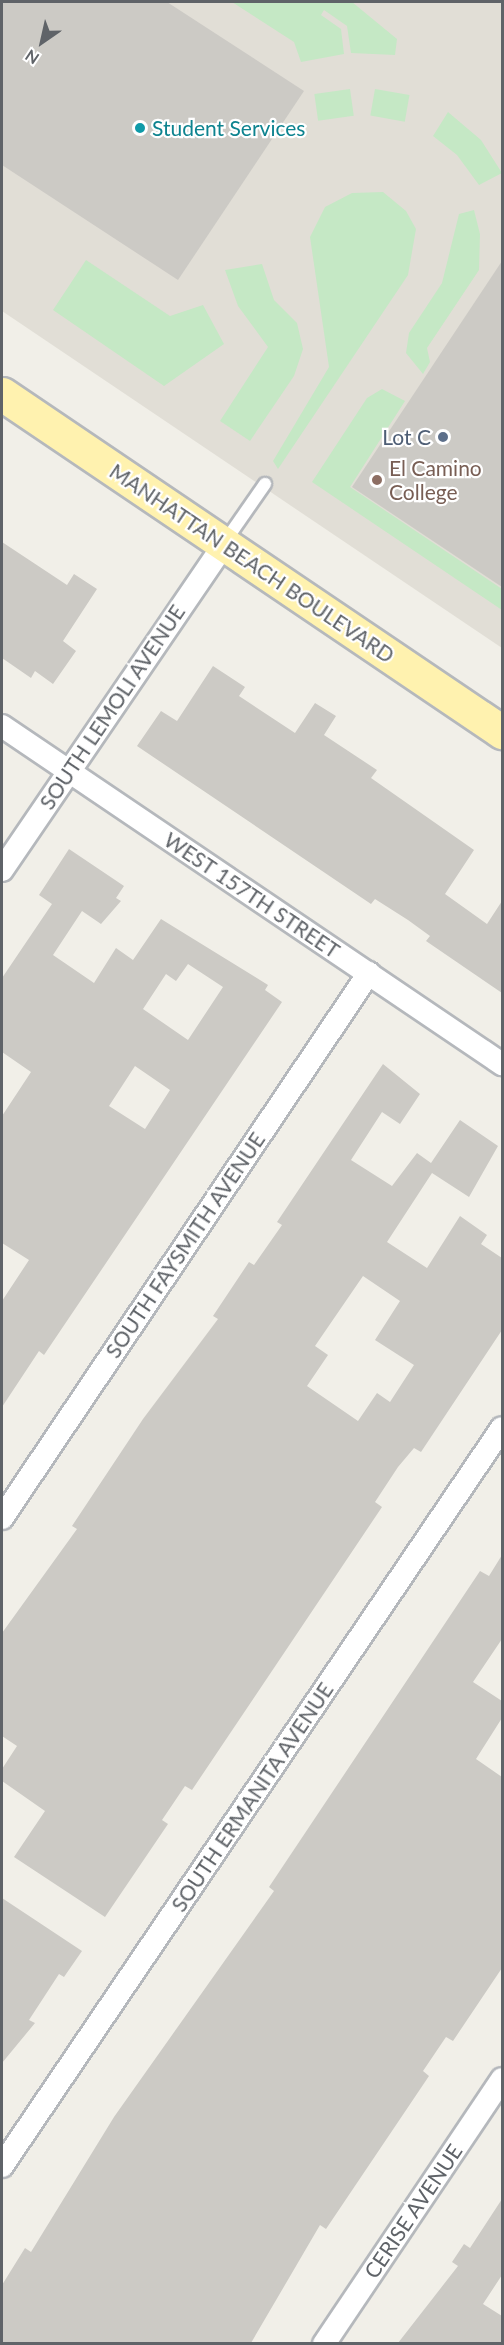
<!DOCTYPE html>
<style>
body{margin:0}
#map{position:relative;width:504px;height:2345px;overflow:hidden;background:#f1efe8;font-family:Lato,sans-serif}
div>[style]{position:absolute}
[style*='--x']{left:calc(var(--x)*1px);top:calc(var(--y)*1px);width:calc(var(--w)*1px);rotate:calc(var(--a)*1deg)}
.education>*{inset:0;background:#e1ded6}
.green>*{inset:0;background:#c5e8c5;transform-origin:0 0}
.building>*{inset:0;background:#cccac5}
.roads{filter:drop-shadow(2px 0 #b5b8bc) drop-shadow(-2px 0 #b5b8bc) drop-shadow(0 2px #b5b8bc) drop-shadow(0 -2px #b5b8bc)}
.lane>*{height:12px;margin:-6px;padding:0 6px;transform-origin:6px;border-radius:6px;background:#fff}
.street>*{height:22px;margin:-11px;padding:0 11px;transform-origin:11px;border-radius:11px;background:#fff}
.primary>*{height:33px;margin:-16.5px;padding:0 16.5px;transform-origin:16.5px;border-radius:16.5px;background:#fff2af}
.dots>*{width:16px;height:16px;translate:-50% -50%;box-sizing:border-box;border:3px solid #fff;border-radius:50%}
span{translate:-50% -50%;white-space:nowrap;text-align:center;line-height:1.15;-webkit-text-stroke:4.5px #fff;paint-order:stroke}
.culture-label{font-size:21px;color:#0d838f}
.left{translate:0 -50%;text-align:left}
.service-label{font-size:21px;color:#4e5e75}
.right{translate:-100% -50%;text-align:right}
.education-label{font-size:21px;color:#785e54}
.street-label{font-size:21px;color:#5f6368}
.frame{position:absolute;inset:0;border:3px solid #5f6368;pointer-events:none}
.north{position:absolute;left:12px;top:12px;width:60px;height:60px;-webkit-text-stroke:4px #fff;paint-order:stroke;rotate:214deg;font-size:16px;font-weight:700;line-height:24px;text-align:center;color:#5f6368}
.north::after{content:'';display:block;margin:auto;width:21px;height:27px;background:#5f6368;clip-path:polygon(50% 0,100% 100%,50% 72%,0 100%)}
</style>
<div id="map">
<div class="education">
<div style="clip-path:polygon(2px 2px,502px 2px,502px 648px,2px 311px)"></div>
</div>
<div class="green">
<div style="clip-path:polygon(232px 2px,352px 2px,397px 39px,395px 55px,351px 53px,347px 26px,324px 10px,321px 15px,341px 29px,344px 54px,301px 62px,294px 42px)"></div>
<div style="left:350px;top:89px;width:27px;height:36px;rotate:82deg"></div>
<div style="left:375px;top:89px;width:35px;height:27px;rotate:10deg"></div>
<div style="clip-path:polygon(448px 112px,481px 140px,502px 173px,479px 185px,457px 155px,433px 136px)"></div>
<div style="clip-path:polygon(383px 192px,406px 211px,416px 229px,408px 275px,278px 469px,273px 461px,329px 367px,310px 237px,325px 207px,352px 193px)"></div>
<div style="clip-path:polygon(474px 210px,480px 234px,479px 270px,427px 348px,430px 362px,423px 374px,406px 353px,409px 333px,442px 283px,459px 214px)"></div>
<div style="clip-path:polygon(86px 260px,170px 316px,203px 305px,224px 344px,164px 386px,53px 310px)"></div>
<div style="clip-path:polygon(262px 264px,274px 300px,297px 323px,303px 349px,294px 376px,250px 441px,220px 421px,268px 347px,238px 306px,225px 270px)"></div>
<div style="clip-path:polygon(382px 389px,405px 401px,350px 487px,502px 589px,502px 610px,312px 482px,367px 398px)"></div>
</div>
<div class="building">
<div style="clip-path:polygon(2px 2px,167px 2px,304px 91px,178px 280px,2px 165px)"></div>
<div style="clip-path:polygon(502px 261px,502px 587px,352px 487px)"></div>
<div style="clip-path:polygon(2px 542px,67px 585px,74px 574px,97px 589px,63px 641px,76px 651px,53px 684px,35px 671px,31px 678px,2px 658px)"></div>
<div style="clip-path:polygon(213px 666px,245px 687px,239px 696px,295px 733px,315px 703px,336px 716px,324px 735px,377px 770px,371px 778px,474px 850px,445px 894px,487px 924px,502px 901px,502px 993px,426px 941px,430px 936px,408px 920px,375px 899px,371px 904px,137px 746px,161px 711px,177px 721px)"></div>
<div style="clip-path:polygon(evenodd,69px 849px,124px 886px,116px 898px,121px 901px,101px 924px,82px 911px,53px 955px,94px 983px,116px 948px,133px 960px,161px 919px,268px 985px,265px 990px,282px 1002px,44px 1355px,39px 1351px,2px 1407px,2px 1301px,29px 1260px,2px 1243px,2px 1116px,31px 1072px,2px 1052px,2px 978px,52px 904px,39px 895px,69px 849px,188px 964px,223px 987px,188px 1040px,143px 1009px,166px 974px,176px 981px,188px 964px,69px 849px,135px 1066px,170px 1090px,145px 1129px,109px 1106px,135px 1066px)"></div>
<div style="clip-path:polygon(evenodd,383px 1064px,420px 1094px,400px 1124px,382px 1112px,351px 1160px,392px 1186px,417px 1153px,431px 1163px,460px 1120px,498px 1146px,469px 1197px,432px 1173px,387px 1242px,427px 1268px,460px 1216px,487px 1235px,481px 1244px,502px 1258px,502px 1330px,421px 1452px,414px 1448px,398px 1467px,375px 1502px,382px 1507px,192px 1790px,185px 1786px,162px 1820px,168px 1824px,105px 1917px,14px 1857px,45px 1811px,2px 1781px,2px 1769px,17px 1746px,2px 1736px,2px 1633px,77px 1529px,72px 1526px,143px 1419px,218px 1319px,213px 1316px,249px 1262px,254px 1265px,282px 1225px,277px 1222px,383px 1064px,363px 1276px,400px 1301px,375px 1340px,414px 1365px,390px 1402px,377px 1393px,358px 1421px,307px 1386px,328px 1355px,315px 1346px,363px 1276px)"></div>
<div style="clip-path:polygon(502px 1555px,502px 1639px,473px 1682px,502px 1701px,502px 1718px,476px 1759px,502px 1777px,502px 1968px,453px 2041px,446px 2037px,423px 2071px,429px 2076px,326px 2229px,320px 2225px,251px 2343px,2px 2343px,2px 2285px,25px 2248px,31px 2252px,114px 2117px,274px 1891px,269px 1887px,480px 1571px,489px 1576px)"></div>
<div style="clip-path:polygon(2px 1898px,82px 1951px,64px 1977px,59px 1974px,29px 2020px,35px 2023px,2px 2063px)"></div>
<div style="clip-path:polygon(502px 2199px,502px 2275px,483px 2304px,502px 2316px,502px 2343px,398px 2343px,458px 2266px,452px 2262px,464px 2244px,470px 2248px)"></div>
</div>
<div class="roads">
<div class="lane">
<div style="--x:224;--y:543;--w:72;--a:-55.2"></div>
</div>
<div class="street">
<div style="--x:2;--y:726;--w:604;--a:34.06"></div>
<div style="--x:2;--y:870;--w:394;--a:-55.7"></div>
<div style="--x:2;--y:1518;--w:657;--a:-56.04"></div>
<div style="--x:2;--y:2166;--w:891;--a:-55.88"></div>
<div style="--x:324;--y:2344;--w:319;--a:-56.1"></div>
</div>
<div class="primary">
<div style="--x:2;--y:394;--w:604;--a:34.06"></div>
</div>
</div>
<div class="dots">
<div style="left:140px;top:128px;background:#0f9aa8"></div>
<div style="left:443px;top:437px;background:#5c6f8a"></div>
<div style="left:377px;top:480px;background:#8d6e63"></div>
</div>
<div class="culture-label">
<span class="left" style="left:152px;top:128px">Student Services</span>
</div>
<div class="service-label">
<span class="right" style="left:431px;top:437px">Lot C</span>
</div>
<div class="education-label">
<span class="left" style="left:389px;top:480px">El Camino<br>College</span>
</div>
<div class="street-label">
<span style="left:252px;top:563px;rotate:34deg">MANHATTAN BEACH BOULEVARD</span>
<span style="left:112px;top:707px;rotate:-56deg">SOUTH LEMOLI AVENUE</span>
<span style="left:252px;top:895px;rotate:34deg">WEST 157TH STREET</span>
<span style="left:185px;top:1245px;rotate:-56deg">SOUTH FAYSMITH AVENUE</span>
<span style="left:252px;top:1797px;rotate:-56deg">SOUTH ERMANITA AVENUE</span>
<span style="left:413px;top:2211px;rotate:-56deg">CERISE AVENUE</span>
</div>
<div class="frame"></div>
<div class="north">N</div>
</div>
